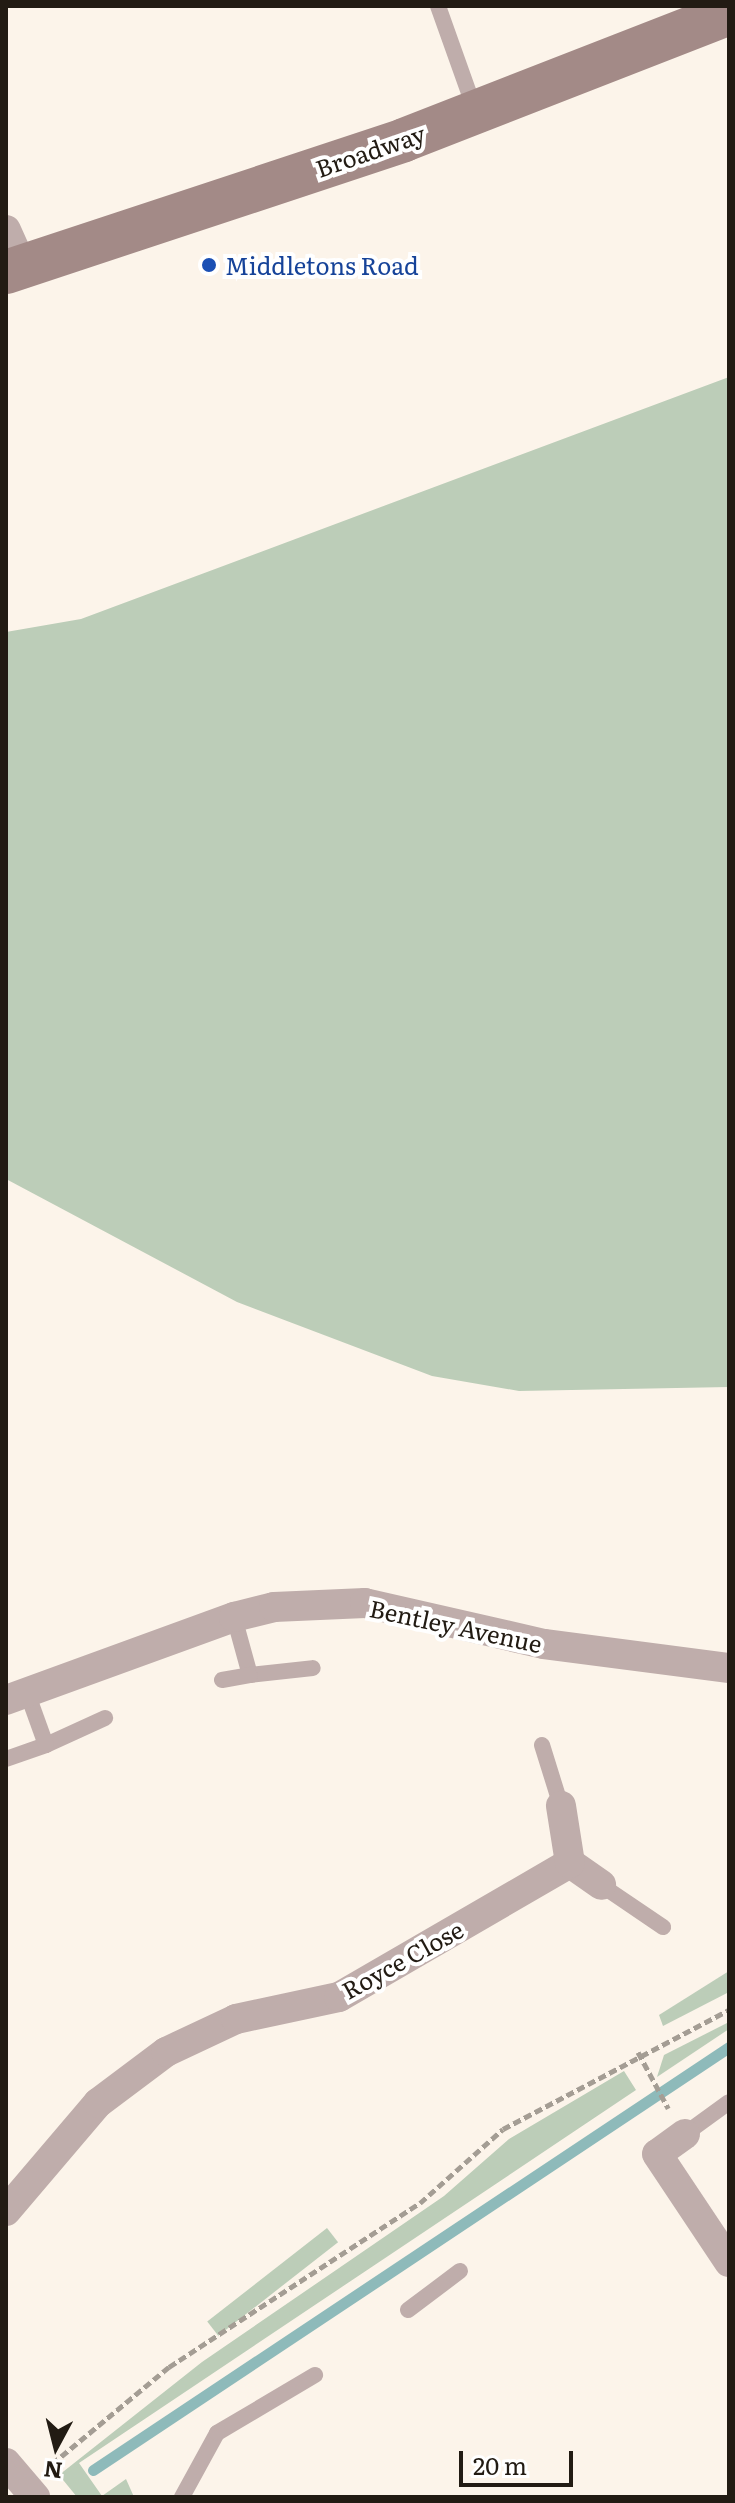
<!DOCTYPE html>
<style>
body{margin:0}
#map{position:relative;width:735px;height:2503px;overflow:hidden;background:#fcf4ea;font-family:Literata,serif}
div>[style]{position:absolute}
[style*='--x']{left:calc(var(--x)*1px);top:calc(var(--y)*1px);width:calc(var(--w)*1px);rotate:calc(var(--a)*1deg)}
.green>*{inset:0;background:#bccdb8;transform-origin:0 0}
.stream>*{height:11px;margin:-5.5px;padding:0 5.5px;transform-origin:5.5px;border-radius:5.5px;background:#8ebaba}
.path>*{height:5px;margin-top:-2.5px;transform-origin:0;background:repeating-linear-gradient(90deg,#a49d94 0 8px,transparent 0 12px)}
.service>*{height:16px;margin:-8px;padding:0 8px;transform-origin:8px;border-radius:8px;background:#bfadab}
.minor>*{height:30px;margin:-15px;padding:0 15px;transform-origin:15px;border-radius:15px;background:#bfadab}
.secondary>*{height:44px;margin:-22px;padding:0 22px;transform-origin:22px;border-radius:22px;background:#a38a87}
.dots>*{width:22px;height:22px;translate:-50% -50%;box-sizing:border-box;border:4px solid #fff;border-radius:50%}
span{translate:-50% -50%;white-space:nowrap;text-align:center;line-height:1.15;-webkit-text-stroke:8px #fff;paint-order:stroke}
.street-label{font-size:24px;color:#221b13}
.transit-label{font-size:24px;color:#164399}
.left{translate:0 -50%;text-align:left}
.frame{position:absolute;inset:0;border:8px solid #221b13;pointer-events:none}
.north{position:absolute;left:16px;top:2407px;width:80px;height:80px;-webkit-text-stroke:6px #fff;paint-order:stroke;rotate:187deg;font-size:22px;font-weight:700;line-height:32px;text-align:center;color:#221b13}
.north::after{content:'';display:block;margin:auto;width:28px;height:36px;background:#221b13;clip-path:polygon(50% 0,100% 100%,50% 72%,0 100%)}
.scale{position:absolute;left:459px;top:2451px;width:114px;height:36px;box-sizing:border-box;border:4px solid #221b13;border-top:0;padding-left:10px;font-size:24px;line-height:28px;white-space:nowrap;color:#221b13;-webkit-text-stroke:6px #fff;paint-order:stroke}
</style>
<div id="map">
<div class="green">
<div style="clip-path:polygon(729px 377px,729px 1387px,519px 1391px,432px 1376px,237px 1302px,6px 1179px,6px 632px,81px 619px)"></div>
<div style="clip-path:polygon(729px 1971px,729px 1992px,663px 2026px,659px 2015px)"></div>
<div style="clip-path:polygon(729px 2022px,729px 2029px,657px 2077px,664px 2055px)"></div>
<div style="clip-path:polygon(624px 2071px,636px 2090px,79px 2463px,102px 2496px,126px 2479px,134px 2497px,77px 2497px,59px 2475px,202px 2362px,444px 2196px,509px 2139px)"></div>
<div style="left:327px;top:2228px;width:18px;height:152px;rotate:52deg"></div>
</div>
<div class="stream">
<div style="--x:93;--y:2470;--w:764;--a:-33.63"></div>
</div>
<div class="path">
<div style="--x:638;--y:2052;--w:64;--a:61.8"></div>
<div style="--x:52;--y:2464;--w:152;--a:-39.7"></div>
<div style="--x:169;--y:2367;--w:300;--a:-33.2"></div>
<div style="--x:420;--y:2203;--w:111;--a:-41.7"></div>
<div style="--x:503;--y:2129;--w:255;--a:-27.8"></div>
</div>
<div class="service">
<div style="--x:438;--y:6;--w:110;--a:70.4"></div>
<div style="--x:234;--y:1617;--w:60;--a:74.6"></div>
<div style="--x:250;--y:1675;--w:63;--a:-6.3"></div>
<div style="--x:222;--y:1680;--w:28;--a:-10"></div>
<div style="--x:46;--y:1745;--w:65;--a:-24.6"></div>
<div style="--x:542;--y:1745;--w:64;--a:72.7"></div>
<div style="--x:6;--y:1759;--w:42;--a:-19.3"></div>
<div style="--x:46;--y:1745;--w:53;--a:-109.8"></div>
<div style="--x:601;--y:1885;--w:75;--a:34.1"></div>
<div style="--x:685;--y:2134;--w:54;--a:-36"></div>
<div style="--x:408;--y:2310;--w:65;--a:-36.9"></div>
<div style="--x:182;--y:2497;--w:73;--a:-61.3"></div>
<div style="--x:217;--y:2433;--w:114;--a:-30.6"></div>
</div>
<div class="minor">
<div style="--x:6;--y:230;--w:42;--a:65.9"></div>
<div style="--x:6;--y:1700;--w:243;--a:-20"></div>
<div style="--x:234;--y:1617;--w:41;--a:-14"></div>
<div style="--x:274;--y:1607;--w:91;--a:-2.5"></div>
<div style="--x:365;--y:1603;--w:184;--a:12.9"></div>
<div style="--x:544;--y:1644;--w:187;--a:7.4"></div>
<div style="--x:570;--y:1863;--w:38;--a:35"></div>
<div style="--x:685;--y:2134;--w:34;--a:144"></div>
<div style="--x:657;--y:2154;--w:130;--a:56.3"></div>
<div style="--x:6;--y:2211;--w:142;--a:-49.6"></div>
<div style="--x:98;--y:2103;--w:85;--a:-36.9"></div>
<div style="--x:166;--y:2052;--w:77;--a:-25.2"></div>
<div style="--x:236;--y:2019;--w:105;--a:-12.1"></div>
<div style="--x:339;--y:1997;--w:267;--a:-30.1"></div>
<div style="--x:570;--y:1863;--w:58;--a:-99"></div>
<div style="--x:6;--y:2463;--w:45;--a:49.5"></div>
</div>
<div class="secondary">
<div style="--x:6;--y:272;--w:419;--a:-18.3"></div>
<div style="--x:404;--y:140;--w:349;--a:-21.3"></div>
</div>
<div class="dots">
<div style="left:209px;top:265px;background:#1a4fb4"></div>
</div>
<div class="street-label">
<span style="left:370px;top:150px;rotate:-19deg">Broadway</span>
<span style="left:456px;top:1625px;rotate:12deg">Bentley Avenue</span>
<span style="left:402px;top:1959px;rotate:-29deg">Royce Close</span>
</div>
<div class="transit-label">
<span class="left" style="left:225px;top:265px">Middletons Road</span>
</div>
<div class="frame"></div>
<div class="north">N</div>
<div class="scale">20 m</div>
</div>
